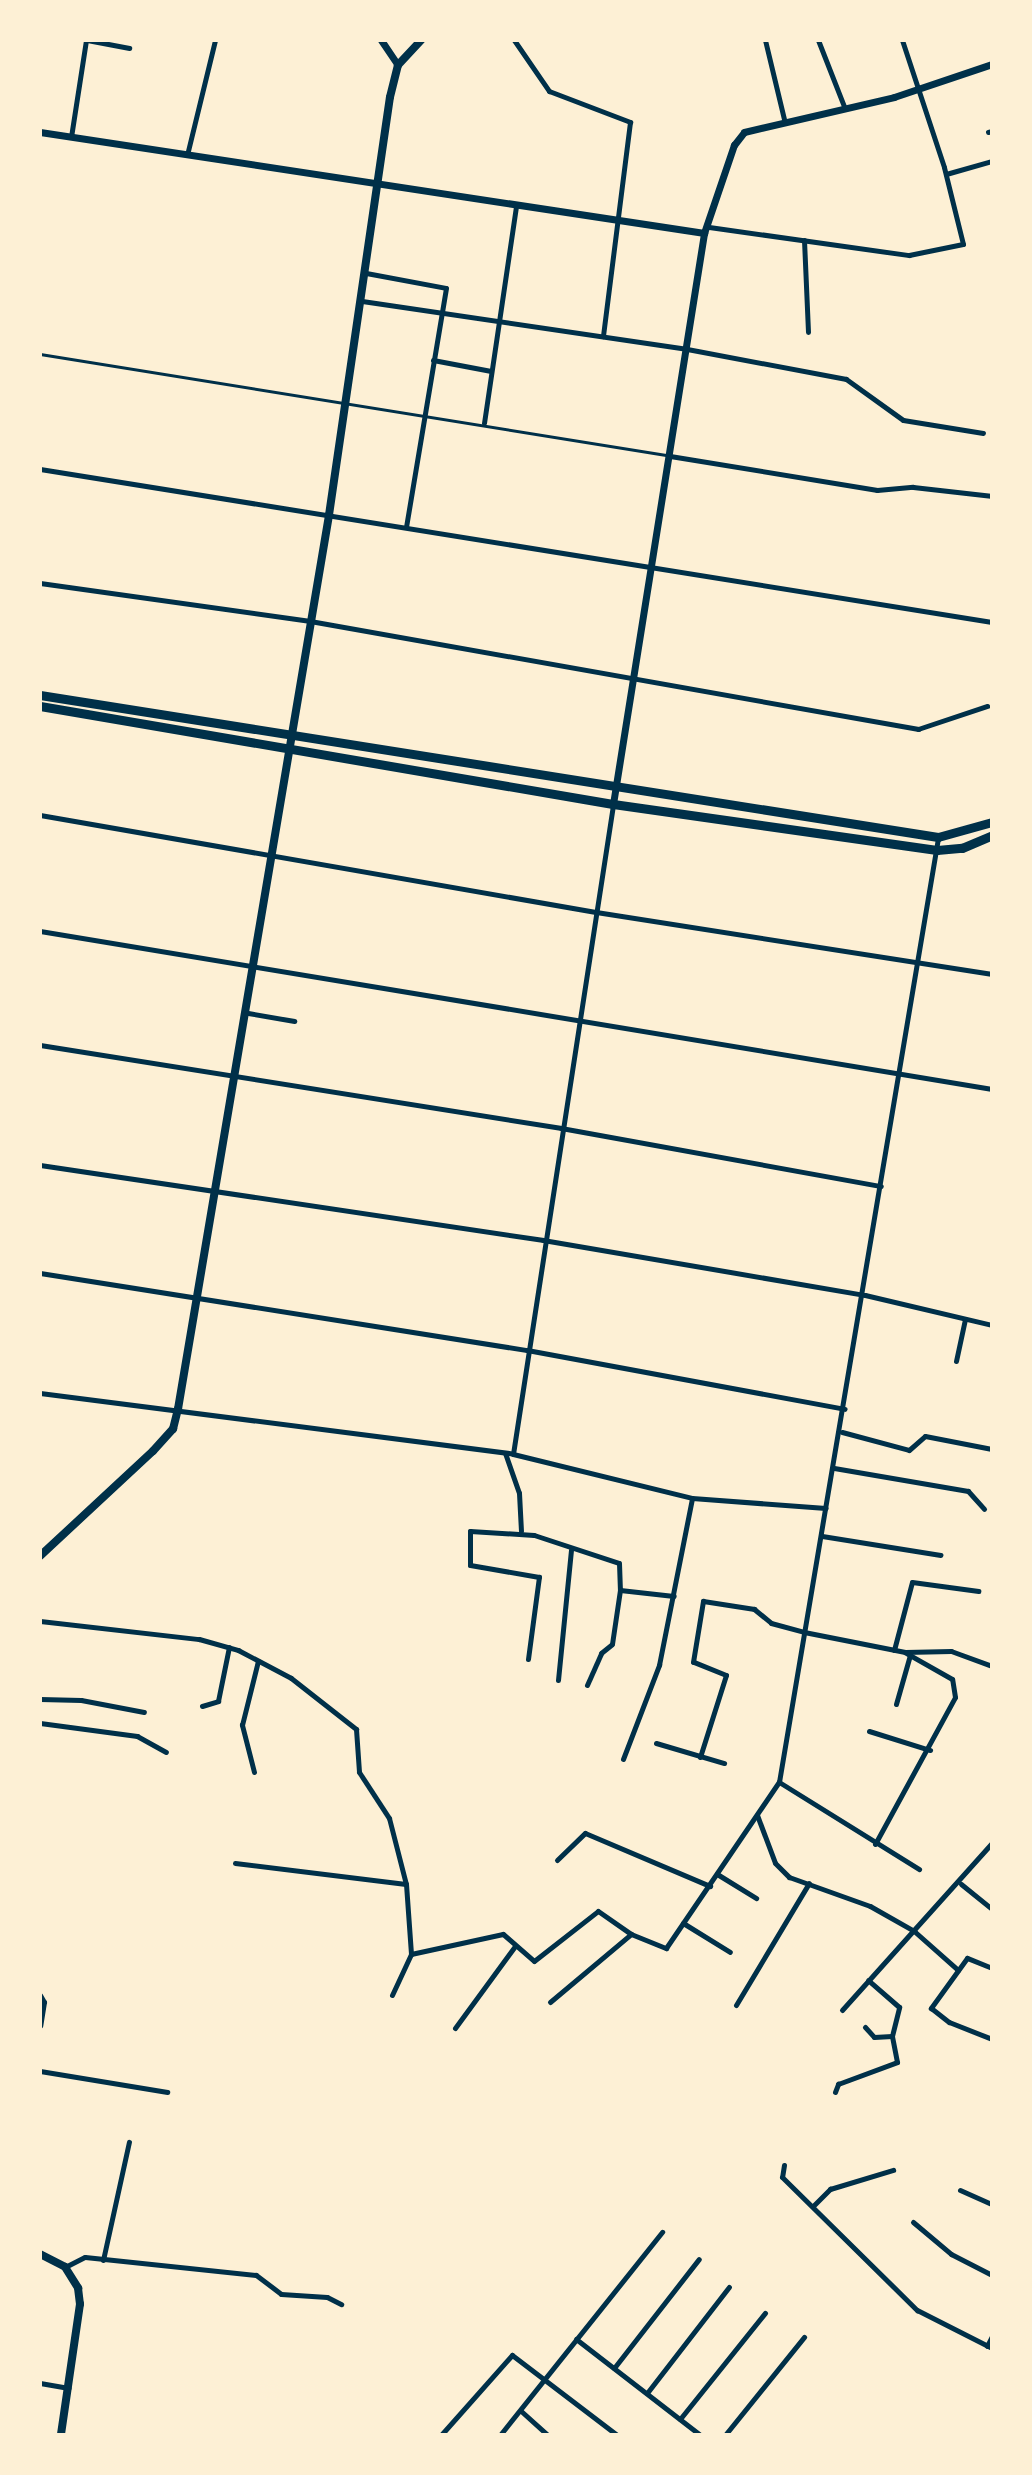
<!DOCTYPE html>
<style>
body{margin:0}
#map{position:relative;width:1032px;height:2475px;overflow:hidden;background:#fdf0d5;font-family:Bitter,serif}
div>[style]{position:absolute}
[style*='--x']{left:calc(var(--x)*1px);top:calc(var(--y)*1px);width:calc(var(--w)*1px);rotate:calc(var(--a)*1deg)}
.service>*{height:3px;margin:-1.5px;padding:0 1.5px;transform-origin:1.5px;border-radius:1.5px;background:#003049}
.minor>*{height:5px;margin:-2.5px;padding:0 2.5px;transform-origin:2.5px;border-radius:2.5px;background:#003049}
.tertiary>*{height:7px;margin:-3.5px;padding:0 3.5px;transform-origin:3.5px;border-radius:3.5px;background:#003049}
.secondary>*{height:8px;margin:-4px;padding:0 4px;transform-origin:4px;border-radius:4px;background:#003049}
.trunk>*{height:9px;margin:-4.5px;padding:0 4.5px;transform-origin:4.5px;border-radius:4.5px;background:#003049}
span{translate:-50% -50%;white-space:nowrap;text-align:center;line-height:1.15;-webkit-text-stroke:8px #fdf0d5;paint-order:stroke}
.frame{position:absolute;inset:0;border:42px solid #fdf0d5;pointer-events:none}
</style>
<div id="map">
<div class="service">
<div style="--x:40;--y:354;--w:634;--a:9.17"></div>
</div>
<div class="minor">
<div style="--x:87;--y:40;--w:43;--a:10.8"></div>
<div style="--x:514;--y:40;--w:62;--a:55.5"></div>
<div style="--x:549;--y:91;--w:87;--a:20.9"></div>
<div style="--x:630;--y:122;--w:216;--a:97.2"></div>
<div style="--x:765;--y:40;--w:85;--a:76.5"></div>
<div style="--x:818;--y:40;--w:74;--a:68.6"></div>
<div style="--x:988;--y:132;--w:4;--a:-14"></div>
<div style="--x:71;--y:137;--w:98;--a:-81.2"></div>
<div style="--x:187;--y:155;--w:118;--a:-76.3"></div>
<div style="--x:946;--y:174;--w:48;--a:-15.8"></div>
<div style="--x:709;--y:227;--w:202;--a:8"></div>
<div style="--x:909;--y:255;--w:55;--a:-11.5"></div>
<div style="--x:963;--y:244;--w:79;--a:-103.9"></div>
<div style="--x:944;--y:167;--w:134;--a:-108.3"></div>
<div style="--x:804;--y:240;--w:92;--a:87.5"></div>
<div style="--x:366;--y:273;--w:81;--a:10.6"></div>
<div style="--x:446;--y:288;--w:242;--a:99.5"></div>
<div style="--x:362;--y:301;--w:329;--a:8.4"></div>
<div style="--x:687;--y:349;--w:162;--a:10.7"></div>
<div style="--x:846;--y:379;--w:70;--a:35.7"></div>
<div style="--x:903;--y:420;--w:81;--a:9.2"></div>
<div style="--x:433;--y:360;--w:59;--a:10.7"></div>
<div style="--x:484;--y:423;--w:220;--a:-81.6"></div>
<div style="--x:670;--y:456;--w:210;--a:9.3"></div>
<div style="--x:877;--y:490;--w:36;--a:-5"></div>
<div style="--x:913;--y:487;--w:80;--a:6.5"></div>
<div style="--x:40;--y:469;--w:964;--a:9.13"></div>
<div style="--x:40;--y:583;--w:273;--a:8"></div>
<div style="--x:310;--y:621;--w:618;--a:10.07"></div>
<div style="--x:918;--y:729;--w:73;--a:-18.4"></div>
<div style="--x:40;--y:815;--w:564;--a:9.9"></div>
<div style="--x:596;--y:912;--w:401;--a:8.9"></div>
<div style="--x:40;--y:931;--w:965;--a:9.42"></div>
<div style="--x:248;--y:1013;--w:47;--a:9.9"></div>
<div style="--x:40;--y:1045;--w:528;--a:9.05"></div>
<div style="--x:561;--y:1128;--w:325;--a:10.3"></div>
<div style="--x:40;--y:1165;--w:509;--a:8.48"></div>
<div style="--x:543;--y:1240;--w:327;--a:9.7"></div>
<div style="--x:865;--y:1295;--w:130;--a:13.3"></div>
<div style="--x:40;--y:1273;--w:493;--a:9"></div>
<div style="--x:527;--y:1350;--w:323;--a:10.5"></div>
<div style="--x:956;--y:1361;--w:43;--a:-77.9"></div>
<div style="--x:40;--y:1393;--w:477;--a:7.3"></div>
<div style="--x:513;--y:1454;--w:184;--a:13.8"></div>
<div style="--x:692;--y:1498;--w:134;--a:4.3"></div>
<div style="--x:842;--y:1432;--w:69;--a:15"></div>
<div style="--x:909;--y:1450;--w:21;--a:-41"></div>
<div style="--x:925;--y:1436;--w:68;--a:11"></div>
<div style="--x:505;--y:1453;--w:42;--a:70.7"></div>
<div style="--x:519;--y:1493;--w:38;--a:87"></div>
<div style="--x:513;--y:1454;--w:657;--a:-81.24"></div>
<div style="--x:834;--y:1468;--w:136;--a:9.7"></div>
<div style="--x:968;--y:1491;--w:24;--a:48"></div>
<div style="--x:822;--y:1536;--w:120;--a:9.1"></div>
<div style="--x:40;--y:1621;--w:160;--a:6.5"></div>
<div style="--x:199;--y:1639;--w:41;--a:15.8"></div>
<div style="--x:238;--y:1650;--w:60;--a:27.8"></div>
<div style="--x:291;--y:1678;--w:83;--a:38.1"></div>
<div style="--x:356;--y:1729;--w:43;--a:86"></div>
<div style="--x:359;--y:1772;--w:55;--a:56.9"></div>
<div style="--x:389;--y:1818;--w:68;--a:75.6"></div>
<div style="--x:406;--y:1884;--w:70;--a:85.9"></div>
<div style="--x:411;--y:1954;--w:94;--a:-12.3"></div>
<div style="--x:503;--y:1934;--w:41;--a:41.1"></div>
<div style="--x:534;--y:1961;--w:81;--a:-38"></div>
<div style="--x:598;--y:1911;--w:40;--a:34.9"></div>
<div style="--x:631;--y:1934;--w:38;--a:22"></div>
<div style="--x:666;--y:1948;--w:201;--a:-55.8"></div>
<div style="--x:779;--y:1782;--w:957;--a:-80.44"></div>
<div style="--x:894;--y:1650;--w:70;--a:-75.2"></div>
<div style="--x:912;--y:1582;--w:67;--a:7.8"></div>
<div style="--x:528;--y:1659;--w:83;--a:-82.4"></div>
<div style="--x:539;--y:1577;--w:70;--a:-170.1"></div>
<div style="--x:470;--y:1565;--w:34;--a:-90"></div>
<div style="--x:470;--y:1531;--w:64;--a:3.6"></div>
<div style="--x:534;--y:1535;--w:89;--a:18.2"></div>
<div style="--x:619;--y:1563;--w:27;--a:88"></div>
<div style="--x:620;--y:1590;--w:54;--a:6.3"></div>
<div style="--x:558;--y:1680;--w:131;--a:-84.3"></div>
<div style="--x:587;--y:1685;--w:35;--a:-66"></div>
<div style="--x:601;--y:1653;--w:14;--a:-39"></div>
<div style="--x:612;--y:1644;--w:55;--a:-81.6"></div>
<div style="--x:40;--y:1699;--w:41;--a:1.4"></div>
<div style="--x:81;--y:1700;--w:64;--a:10.8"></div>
<div style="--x:896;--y:1704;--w:51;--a:-74.1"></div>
<div style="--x:202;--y:1706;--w:17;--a:-17"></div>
<div style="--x:218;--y:1701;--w:55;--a:-78.5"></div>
<div style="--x:40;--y:1723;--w:98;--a:7.6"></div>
<div style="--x:137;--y:1736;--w:33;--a:29"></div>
<div style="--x:869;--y:1731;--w:64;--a:17.3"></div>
<div style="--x:656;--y:1743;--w:71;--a:16.4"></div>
<div style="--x:700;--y:1757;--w:86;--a:-72.4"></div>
<div style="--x:726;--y:1675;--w:35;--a:-158"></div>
<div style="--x:693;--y:1662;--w:62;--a:-80.7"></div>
<div style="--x:703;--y:1601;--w:52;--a:8.9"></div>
<div style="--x:754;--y:1609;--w:22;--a:39"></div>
<div style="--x:771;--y:1623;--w:34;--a:15"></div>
<div style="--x:804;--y:1632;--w:103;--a:11.2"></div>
<div style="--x:905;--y:1652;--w:46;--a:-1.2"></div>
<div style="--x:951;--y:1651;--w:44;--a:20.1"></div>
<div style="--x:623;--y:1759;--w:101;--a:-69"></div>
<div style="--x:659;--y:1665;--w:170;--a:-78.8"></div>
<div style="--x:254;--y:1772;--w:49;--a:-104.3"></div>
<div style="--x:242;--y:1725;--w:66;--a:-76"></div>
<div style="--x:779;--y:1782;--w:165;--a:31.9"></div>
<div style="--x:757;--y:1815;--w:51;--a:69.4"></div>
<div style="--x:775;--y:1863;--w:20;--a:45"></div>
<div style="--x:789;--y:1877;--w:86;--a:19.7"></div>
<div style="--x:870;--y:1906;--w:51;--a:29.6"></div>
<div style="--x:914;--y:1931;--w:59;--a:41.6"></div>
<div style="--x:875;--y:1844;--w:167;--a:-61.4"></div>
<div style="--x:955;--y:1697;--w:18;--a:-99"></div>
<div style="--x:952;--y:1679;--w:53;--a:-150.5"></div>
<div style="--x:557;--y:1860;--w:39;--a:-44"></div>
<div style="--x:585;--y:1833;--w:136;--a:23"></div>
<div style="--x:235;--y:1863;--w:172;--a:7"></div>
<div style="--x:717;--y:1874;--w:46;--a:31.6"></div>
<div style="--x:961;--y:1884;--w:40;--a:39"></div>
<div style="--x:683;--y:1923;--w:55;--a:31.7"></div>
<div style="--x:992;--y:1968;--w:27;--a:-158"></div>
<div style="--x:967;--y:1958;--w:62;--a:125.8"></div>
<div style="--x:931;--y:2008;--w:23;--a:38"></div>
<div style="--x:949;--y:2022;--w:46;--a:21.6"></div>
<div style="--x:40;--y:1995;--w:8;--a:60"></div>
<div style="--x:44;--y:2002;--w:24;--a:99"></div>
<div style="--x:392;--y:1995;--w:45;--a:-65.1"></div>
<div style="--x:550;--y:2002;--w:106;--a:-40"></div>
<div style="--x:736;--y:2005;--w:142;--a:-59.1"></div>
<div style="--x:842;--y:2010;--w:224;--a:-48.1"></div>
<div style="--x:865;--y:2027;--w:13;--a:48"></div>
<div style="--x:874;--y:2037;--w:18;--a:-3"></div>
<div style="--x:455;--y:2028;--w:102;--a:-53.8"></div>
<div style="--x:40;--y:2071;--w:129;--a:9.4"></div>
<div style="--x:835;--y:2092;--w:9;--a:-69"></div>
<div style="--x:838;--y:2084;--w:63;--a:-20.4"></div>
<div style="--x:897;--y:2062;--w:26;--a:-101"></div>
<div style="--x:892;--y:2036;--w:30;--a:-76"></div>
<div style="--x:899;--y:2007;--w:41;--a:-138.9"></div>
<div style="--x:784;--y:2165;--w:12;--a:99"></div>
<div style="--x:782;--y:2177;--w:190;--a:44.6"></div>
<div style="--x:917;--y:2310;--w:84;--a:26.9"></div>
<div style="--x:960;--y:2190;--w:35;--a:24"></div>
<div style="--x:814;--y:2205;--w:23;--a:-45"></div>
<div style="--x:830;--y:2189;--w:66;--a:-16.8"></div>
<div style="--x:913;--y:2222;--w:50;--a:40.1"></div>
<div style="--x:951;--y:2254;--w:46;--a:27.1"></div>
<div style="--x:103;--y:2260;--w:121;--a:-77.6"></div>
<div style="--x:65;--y:2267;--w:22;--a:-27"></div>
<div style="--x:85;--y:2257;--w:172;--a:6"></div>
<div style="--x:256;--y:2275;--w:31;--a:37"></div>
<div style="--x:281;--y:2294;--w:46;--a:3.7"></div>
<div style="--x:327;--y:2297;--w:16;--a:27"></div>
<div style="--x:576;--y:2339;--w:157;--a:37.7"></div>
<div style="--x:987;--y:2346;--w:11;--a:-63"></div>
<div style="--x:614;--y:2368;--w:138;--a:-52.1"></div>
<div style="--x:40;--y:2383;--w:29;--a:10"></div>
<div style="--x:647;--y:2393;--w:134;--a:-52.3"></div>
<div style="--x:521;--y:2411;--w:36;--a:42"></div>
<div style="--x:680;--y:2419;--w:136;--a:-51.3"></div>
<div style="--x:441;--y:2435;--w:107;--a:-48.4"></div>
<div style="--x:512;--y:2355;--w:132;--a:37.3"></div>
<div style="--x:500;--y:2435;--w:260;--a:-51.4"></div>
<div style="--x:725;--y:2435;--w:126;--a:-51.1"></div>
</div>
<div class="tertiary">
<div style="--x:381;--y:40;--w:30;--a:56"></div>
<div style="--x:40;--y:132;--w:672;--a:8.65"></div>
<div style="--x:704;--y:233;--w:93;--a:-71.2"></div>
<div style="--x:734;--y:145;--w:16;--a:-52"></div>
<div style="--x:744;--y:132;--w:154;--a:-13.1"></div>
<div style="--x:894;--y:97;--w:103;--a:-18.6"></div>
<div style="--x:613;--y:804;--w:578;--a:-80.94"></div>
</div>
<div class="secondary">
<div style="--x:40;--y:1556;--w:154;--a:-42.9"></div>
<div style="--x:153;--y:1451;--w:30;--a:-48"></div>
<div style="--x:173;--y:1429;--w:21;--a:-76"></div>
<div style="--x:178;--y:1409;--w:907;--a:-80.41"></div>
<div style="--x:329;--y:515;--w:422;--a:-81.7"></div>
<div style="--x:390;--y:97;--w:33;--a:-76"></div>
<div style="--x:398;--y:65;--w:34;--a:-47"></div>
<div style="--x:40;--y:2254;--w:28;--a:27"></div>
<div style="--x:65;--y:2267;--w:25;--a:58"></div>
<div style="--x:78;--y:2288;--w:16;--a:83"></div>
<div style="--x:80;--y:2304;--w:132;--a:98.3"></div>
</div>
<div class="trunk">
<div style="--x:40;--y:695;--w:909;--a:8.99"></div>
<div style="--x:938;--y:837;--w:56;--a:-15.5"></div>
<div style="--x:40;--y:706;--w:581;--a:9.71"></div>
<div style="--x:613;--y:804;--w:327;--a:8.1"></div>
<div style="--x:937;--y:850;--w:25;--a:-5"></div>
<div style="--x:962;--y:848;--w:33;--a:-23"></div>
</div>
<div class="frame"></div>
</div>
